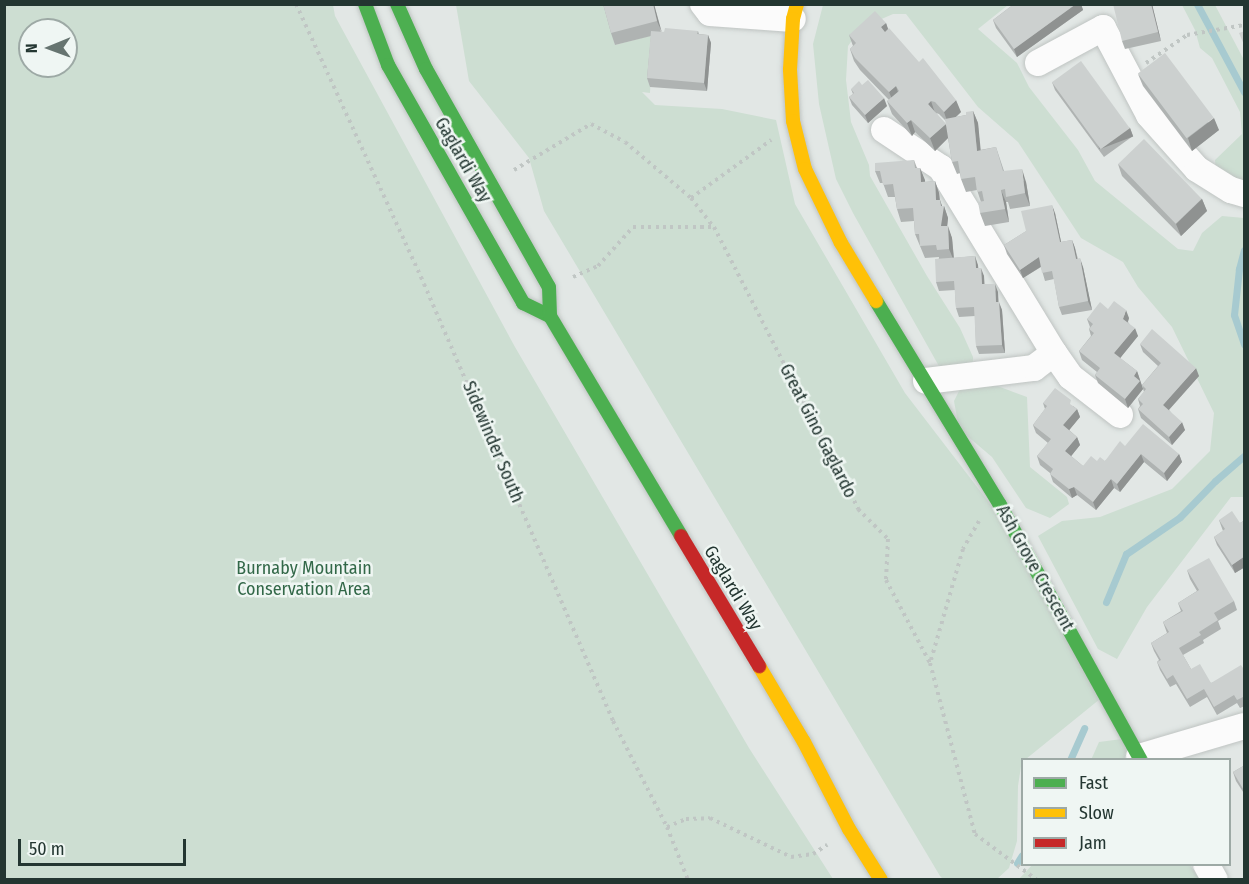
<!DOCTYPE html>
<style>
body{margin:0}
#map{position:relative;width:1249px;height:884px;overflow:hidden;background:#e2e7e5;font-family:"Fira Sans Condensed",sans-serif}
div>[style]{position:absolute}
.green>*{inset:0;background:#cdded2}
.stream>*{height:7px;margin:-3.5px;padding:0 3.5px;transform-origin:3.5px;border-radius:3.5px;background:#a7cad0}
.path>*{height:4px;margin-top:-2px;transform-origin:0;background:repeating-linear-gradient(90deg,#c0c6c4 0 3px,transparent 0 7.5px)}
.roads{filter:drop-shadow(0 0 2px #bfc4c2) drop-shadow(0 0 2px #bfc4c2)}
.street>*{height:26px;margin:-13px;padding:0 13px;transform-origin:13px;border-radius:13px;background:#fbfbfb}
.fast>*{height:14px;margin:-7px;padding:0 7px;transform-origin:7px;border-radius:7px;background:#4caf50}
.slow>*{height:14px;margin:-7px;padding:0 7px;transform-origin:7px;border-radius:7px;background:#ffc107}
.jam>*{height:14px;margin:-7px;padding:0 7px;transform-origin:7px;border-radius:7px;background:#c62828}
.wall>*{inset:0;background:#afb3b2}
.shaded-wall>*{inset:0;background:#8f9291;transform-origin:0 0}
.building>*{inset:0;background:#ccd0cf;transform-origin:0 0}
span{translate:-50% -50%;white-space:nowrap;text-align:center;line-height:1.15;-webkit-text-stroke:5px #eff6f3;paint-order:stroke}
.street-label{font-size:18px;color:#233631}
.park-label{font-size:18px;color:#326848}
.frame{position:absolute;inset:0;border:6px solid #233631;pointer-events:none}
.legend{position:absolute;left:1021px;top:758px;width:210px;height:108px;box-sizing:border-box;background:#eff6f3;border:2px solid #9da9a5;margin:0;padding:8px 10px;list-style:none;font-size:18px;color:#233631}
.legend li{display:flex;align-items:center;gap:12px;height:30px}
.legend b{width:30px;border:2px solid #9da9a5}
.north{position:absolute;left:18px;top:18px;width:60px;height:60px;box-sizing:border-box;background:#eff6f3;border:2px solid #9da9a5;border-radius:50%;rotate:269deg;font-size:16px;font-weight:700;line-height:24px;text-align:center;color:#233631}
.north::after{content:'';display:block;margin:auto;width:21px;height:27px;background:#667470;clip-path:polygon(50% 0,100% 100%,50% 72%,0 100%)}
.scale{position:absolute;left:18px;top:839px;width:168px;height:27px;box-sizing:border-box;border:3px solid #233631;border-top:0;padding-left:8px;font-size:18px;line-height:21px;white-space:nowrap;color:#233631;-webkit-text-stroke:4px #eff6f3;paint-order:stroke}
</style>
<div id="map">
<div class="green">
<i style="clip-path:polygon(evenodd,5px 4px,333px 5px,335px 16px,515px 347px,749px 748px,833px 879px,5px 879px,5px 4px,30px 30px,66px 30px,66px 66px,30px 66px,30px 30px)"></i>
<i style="clip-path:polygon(456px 5px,604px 5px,615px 45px,653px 35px,650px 93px,642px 92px,655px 105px,722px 109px,776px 120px,795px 204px,905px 393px,1017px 539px,1100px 699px,1026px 759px,1022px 760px,1018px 786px,1017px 841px,1009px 868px,997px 879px,943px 879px,940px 876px,544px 211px,529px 158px,469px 81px)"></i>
<i style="clip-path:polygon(823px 5px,1008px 5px,978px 29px,1017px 63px,1029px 87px,1078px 150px,1095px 181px,1178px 249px,1193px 251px,1202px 233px,1222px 216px,1244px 218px,1244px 497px,1231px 497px,1147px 607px,1117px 659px,1098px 649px,1038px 536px,1062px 521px,1100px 517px,1172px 489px,1210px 451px,1214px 413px,1172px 327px,1138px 287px,1123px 262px,1081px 238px,1018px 142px,978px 107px,906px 14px,893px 14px,861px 28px,848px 46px,846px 80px,851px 122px,869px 165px,870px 176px,927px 276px,960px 328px,973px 357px,973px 364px,940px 368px,853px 213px,836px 179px,819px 104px,813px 44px)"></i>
<i style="clip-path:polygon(1182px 5px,1215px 5px,1244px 60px,1244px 190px,1218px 190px,1215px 160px,1242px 134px,1240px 112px,1212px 58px,1200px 48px,1195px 30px)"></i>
<i style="clip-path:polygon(995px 385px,1027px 397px,1030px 467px,1067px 497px,1069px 504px,1050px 518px,1026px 508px,992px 457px,959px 429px,954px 401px,960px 389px)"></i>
<i style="clip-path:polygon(1122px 739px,1130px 760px,1091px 760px,1099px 742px)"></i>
<i style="clip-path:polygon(1033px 864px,1190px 865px,1199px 879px,1019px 879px)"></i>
</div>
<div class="stream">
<i style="left:1197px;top:4px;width:100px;rotate:61.9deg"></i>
<i style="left:1244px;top:250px;width:20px;rotate:105deg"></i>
<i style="left:1239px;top:269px;width:46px;rotate:96.2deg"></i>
<i style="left:1234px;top:315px;width:31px;rotate:71deg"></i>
<i style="left:1106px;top:602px;width:52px;rotate:-67.4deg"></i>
<i style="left:1126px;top:554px;width:65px;rotate:-34.4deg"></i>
<i style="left:1180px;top:517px;width:50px;rotate:-45.8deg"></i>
<i style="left:1215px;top:481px;width:38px;rotate:-41deg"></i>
<i style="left:1070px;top:760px;width:35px;rotate:-66deg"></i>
<i style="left:1017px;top:863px;width:9px;rotate:-58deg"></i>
</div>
<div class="path">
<i style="left:296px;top:4px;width:308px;rotate:65.4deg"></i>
<i style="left:424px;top:284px;width:476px;rotate:66.6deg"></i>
<i style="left:613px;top:721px;width:119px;rotate:63deg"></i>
<i style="left:667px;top:827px;width:57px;rotate:68.4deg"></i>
<i style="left:1146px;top:63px;width:50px;rotate:-34.3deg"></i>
<i style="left:1187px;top:35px;width:58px;rotate:-10deg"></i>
<i style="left:514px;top:170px;width:90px;rotate:-30.9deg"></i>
<i style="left:591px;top:124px;width:38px;rotate:28deg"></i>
<i style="left:625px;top:142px;width:87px;rotate:40.3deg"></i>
<i style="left:691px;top:198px;width:37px;rotate:52deg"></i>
<i style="left:714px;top:227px;width:317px;rotate:62.9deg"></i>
<i style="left:858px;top:509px;width:42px;rotate:45deg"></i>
<i style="left:888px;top:539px;width:41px;rotate:92.8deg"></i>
<i style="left:886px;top:580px;width:94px;rotate:62.1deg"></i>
<i style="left:691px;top:198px;width:99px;rotate:-35.9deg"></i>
<i style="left:573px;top:277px;width:27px;rotate:-24deg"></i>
<i style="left:598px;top:266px;width:52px;rotate:-48.1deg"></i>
<i style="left:633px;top:227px;width:81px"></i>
<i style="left:979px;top:521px;width:32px;rotate:120deg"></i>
<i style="left:963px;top:549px;width:119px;rotate:106.1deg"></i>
<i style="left:930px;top:663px;width:177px;rotate:75.3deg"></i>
<i style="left:975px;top:834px;width:77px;rotate:36.6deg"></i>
<i style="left:667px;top:827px;width:21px;rotate:-23deg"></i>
<i style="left:686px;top:819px;width:24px;rotate:-2deg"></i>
<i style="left:710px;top:818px;width:90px;rotate:25.7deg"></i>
<i style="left:791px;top:857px;width:22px;rotate:-8deg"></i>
<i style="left:813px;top:854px;width:17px;rotate:-33deg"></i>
</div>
<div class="roads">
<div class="street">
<i style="left:703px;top:4px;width:11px;rotate:52deg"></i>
<i style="left:710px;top:13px;width:83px;rotate:4.1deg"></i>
<i style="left:1038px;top:63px;width:74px;rotate:-28.3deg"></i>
<i style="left:1103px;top:28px;width:98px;rotate:62.1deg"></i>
<i style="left:1149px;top:115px;width:72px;rotate:48.4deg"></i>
<i style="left:1197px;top:169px;width:40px;rotate:32deg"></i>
<i style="left:1231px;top:190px;width:14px;rotate:17deg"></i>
<i style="left:884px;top:130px;width:69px;rotate:33.7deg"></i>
<i style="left:941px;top:168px;width:217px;rotate:58.6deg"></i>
<i style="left:1054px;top:353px;width:29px;rotate:55deg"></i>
<i style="left:1071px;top:377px;width:62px;rotate:37.8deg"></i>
<i style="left:926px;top:381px;width:109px;rotate:-6.9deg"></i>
<i style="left:1034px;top:368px;width:25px;rotate:-37deg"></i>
<i style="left:1139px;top:757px;width:109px;rotate:-16.4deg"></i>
<i style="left:1206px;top:864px;width:18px;rotate:61deg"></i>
</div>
<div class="fast">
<i style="left:365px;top:4px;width:65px;rotate:69.3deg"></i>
<i style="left:388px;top:65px;width:274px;rotate:60.4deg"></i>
<i style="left:523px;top:303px;width:30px;rotate:26deg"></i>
<i style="left:397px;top:4px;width:71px;rotate:66deg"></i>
<i style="left:426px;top:69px;width:250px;rotate:60.6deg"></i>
<i style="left:549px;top:287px;width:29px;rotate:88deg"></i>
<i style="left:550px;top:316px;width:256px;rotate:59.2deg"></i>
<i style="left:876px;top:301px;width:239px;rotate:58.7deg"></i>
<i style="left:1000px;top:505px;width:291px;rotate:61.1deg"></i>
</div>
<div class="slow">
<i style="left:797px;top:4px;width:16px;rotate:105deg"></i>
<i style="left:793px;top:19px;width:51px;rotate:93.4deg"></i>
<i style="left:790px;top:70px;width:51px;rotate:86.6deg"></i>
<i style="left:793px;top:121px;width:49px;rotate:76deg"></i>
<i style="left:805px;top:169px;width:82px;rotate:64.1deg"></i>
<i style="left:841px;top:243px;width:68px;rotate:58.9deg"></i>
<i style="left:759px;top:666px;width:88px;rotate:59.4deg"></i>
<i style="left:804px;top:742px;width:98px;rotate:62.7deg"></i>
<i style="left:849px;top:829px;width:60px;rotate:57.9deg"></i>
</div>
<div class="jam">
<i style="left:681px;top:536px;width:152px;rotate:59deg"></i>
</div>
</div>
<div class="wall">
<i style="clip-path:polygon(603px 4px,654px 4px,661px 32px,698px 31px,699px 34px,708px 35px,711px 43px,707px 91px,650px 87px,647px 78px,651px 36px,615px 45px,611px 33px)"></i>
<i style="clip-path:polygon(1014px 4px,1081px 4px,1083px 10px,1017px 57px,996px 28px,993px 20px)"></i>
<i style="clip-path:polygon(1152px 4px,1161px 41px,1125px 49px,1122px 41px)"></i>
<i style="clip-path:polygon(evenodd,886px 23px,888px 29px,961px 112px,956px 117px,966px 115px,973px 111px,978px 123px,980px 150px,996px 147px,1004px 171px,1026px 182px,1030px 206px,1010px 209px,1008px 202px,1006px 202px,1009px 222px,985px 226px,980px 213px,981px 202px,977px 190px,966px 192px,961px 179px,960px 173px,957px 174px,952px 162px,948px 138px,935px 151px,915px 132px,912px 136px,892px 114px,887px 101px,889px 100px,860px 70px,854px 61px,850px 49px,853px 46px,849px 35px,886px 23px,936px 113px,939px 114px,946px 121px,946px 125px,936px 113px)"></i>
<i style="clip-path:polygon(1138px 74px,1219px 130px,1192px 151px,1143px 86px)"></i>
<i style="clip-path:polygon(1052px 82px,1130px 128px,1133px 136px,1104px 157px,1055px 90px)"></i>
<i style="clip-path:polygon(851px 89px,887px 106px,868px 123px,852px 105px,849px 97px,853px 94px)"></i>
<i style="clip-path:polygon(914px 160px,917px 168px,920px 168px,925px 182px,935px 181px,939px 193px,940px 200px,942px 206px,944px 206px,948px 218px,947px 226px,952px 238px,954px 258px,975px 256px,978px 268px,984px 276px,984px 284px,998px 292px,998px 302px,1002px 310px,1005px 353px,979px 354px,976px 346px,975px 316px,959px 317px,956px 308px,955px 290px,939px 291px,936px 282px,939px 257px,925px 258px,915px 234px,914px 221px,901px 222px,897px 209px,895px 197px,888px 197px,883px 183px,880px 183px,875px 171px)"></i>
<i style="clip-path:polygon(1118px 164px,1202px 199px,1207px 211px,1181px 236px,1122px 176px)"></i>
<i style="clip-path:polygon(1055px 213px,1061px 242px,1072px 240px,1075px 248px,1078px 259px,1083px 267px,1092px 310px,1062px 315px,1059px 307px,1054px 279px,1045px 281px,1041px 267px,1023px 278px,1007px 254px,1004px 245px)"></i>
<i style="clip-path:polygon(1108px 309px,1129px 318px,1128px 322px,1138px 336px,1120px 358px,1137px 371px,1143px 389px,1128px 408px,1098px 383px,1095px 375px,1097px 372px,1082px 360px,1079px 351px,1091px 336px,1089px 329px,1090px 327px,1087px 319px)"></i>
<i style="clip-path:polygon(1140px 344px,1199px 376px,1169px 410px,1185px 430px,1172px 445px,1141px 418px,1138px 409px,1140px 406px,1138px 399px,1144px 392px,1142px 385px,1158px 366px,1143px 352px)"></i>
<i style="clip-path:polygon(1043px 403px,1073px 406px,1077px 409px,1080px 417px,1069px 430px,1077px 437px,1080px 445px,1071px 456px,1083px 466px,1097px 461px,1105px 461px,1125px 446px,1179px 454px,1182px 462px,1167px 481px,1144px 462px,1120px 492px,1114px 488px,1096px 510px,1077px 495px,1072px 498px,1053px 482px,1050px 473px,1040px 465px,1037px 456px,1048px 443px,1036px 433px,1033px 425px,1045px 409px)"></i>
<i style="clip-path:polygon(1219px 520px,1240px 523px,1245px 520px,1245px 567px,1235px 573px,1217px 545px,1214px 537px,1223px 531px)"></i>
<i style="clip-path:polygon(1187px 570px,1234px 601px,1237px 610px,1218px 621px,1221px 629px,1203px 640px,1204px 643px,1183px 655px,1191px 669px,1211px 683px,1245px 671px,1245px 706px,1240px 708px,1237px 703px,1217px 715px,1207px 697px,1190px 707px,1176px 684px,1170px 687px,1160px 670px,1157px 662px,1159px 660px,1154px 651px,1151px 643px,1167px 633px,1163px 622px,1181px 611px,1178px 603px,1197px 591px,1190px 579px)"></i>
<i style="clip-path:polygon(1245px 765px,1245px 795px,1236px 781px,1233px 772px)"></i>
</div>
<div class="shaded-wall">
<i style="clip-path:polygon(653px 4px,654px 4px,662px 33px,657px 21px)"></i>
<i style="clip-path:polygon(1076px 4px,1081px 4px,1083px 10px,1017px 57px,1014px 49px)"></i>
<i style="clip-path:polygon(1151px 4px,1152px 4px,1161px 41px,1158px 32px)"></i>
<i style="clip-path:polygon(886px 23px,890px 35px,886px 39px,881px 27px)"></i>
<i style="clip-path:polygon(708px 35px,711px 43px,707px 91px,704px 83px)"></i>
<i style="clip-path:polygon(896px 86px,900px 99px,894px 104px,889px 92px)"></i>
<i style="clip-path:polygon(884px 98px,887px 106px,868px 123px,865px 115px)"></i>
<i style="clip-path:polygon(956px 100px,961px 112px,948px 124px,944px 112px)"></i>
<i style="clip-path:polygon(931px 101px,935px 113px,928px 104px)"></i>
<i style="clip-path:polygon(973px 111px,978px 123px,982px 163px,977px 151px)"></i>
<i style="clip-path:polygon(1214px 118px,1219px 130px,1192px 151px,1188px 138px)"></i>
<i style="clip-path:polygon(911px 120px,915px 132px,912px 136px,907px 123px)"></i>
<i style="clip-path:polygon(946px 124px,950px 136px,935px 151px,930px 138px)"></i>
<i style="left:1130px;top:128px;width:9px;height:36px;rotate:69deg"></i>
<i style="clip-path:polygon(920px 168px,925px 180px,926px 194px,921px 182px)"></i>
<i style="clip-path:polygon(1022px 169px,1026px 182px,1030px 206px,1025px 193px)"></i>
<i style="clip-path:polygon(935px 181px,939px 193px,941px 213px,936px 200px)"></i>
<i style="clip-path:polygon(1001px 190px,1006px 202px,1009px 222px,1005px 209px)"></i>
<i style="clip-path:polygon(1202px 199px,1207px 211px,1181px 236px,1176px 224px)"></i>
<i style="clip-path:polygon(940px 200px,943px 209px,944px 206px,948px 218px,946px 238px,941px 226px)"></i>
<i style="clip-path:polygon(1052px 205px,1055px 213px,1063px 251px,1060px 242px)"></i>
<i style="clip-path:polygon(948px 226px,952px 238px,954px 261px,949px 249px)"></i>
<i style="clip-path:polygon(1072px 240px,1075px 248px,1079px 268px,1076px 259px)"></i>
<i style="clip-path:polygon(975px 256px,978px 265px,979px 277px,976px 268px)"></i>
<i style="clip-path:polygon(1039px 257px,1042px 266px,1023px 278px,1020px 270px)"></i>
<i style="clip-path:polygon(1080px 258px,1083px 267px,1092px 310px,1088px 301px)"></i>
<i style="clip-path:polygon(981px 268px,984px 276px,985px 293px,982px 284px)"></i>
<i style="clip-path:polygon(995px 284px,998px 292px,999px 311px,996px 302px)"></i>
<i style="clip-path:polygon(999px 302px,1002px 310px,1005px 353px,1002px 345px)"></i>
<i style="clip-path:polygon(1126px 310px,1129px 318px,1126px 327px,1123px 319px)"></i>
<i style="clip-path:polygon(1135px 328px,1138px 336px,1117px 362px,1114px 353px)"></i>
<i style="clip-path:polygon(1196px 368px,1199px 376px,1166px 413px,1163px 405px)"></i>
<i style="clip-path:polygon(1137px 371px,1143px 389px,1128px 408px,1125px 399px,1134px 376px)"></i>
<i style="clip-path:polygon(1077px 409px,1080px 417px,1066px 434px,1063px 425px)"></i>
<i style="clip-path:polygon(1182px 422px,1185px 430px,1172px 445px,1169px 437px)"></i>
<i style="clip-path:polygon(1077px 437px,1080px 445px,1068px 460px,1065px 451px)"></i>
<i style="clip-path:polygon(1141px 454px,1144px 462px,1120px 492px,1117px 484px)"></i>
<i style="clip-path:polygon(1179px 454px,1182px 462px,1167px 481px,1164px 473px)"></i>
<i style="clip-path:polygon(1111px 479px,1114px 488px,1096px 510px,1093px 502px)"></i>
<i style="clip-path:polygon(1074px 487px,1077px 495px,1072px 498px,1069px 489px)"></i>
<i style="clip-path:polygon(1245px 556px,1245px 567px,1235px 573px,1232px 565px)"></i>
</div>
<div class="building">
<i style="clip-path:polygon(603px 4px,653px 4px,657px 21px,611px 33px)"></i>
<i style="clip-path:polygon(1014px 4px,1076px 4px,1014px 49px,993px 20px)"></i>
<i style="clip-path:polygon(1113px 4px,1151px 4px,1158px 32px,1122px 41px)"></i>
<i style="clip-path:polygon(875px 11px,886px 23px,881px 27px,885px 32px,889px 28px,919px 62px,923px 58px,956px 100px,944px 112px,935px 102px,931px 101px,928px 104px,946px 124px,930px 138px,911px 120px,907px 123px,887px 101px,899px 91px,896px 86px,889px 92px,855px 58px,850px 49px,856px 43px,849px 35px)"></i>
<i style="clip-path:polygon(665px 28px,698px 31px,697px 34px,708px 35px,704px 83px,647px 78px,651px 31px,664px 32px)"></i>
<i style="clip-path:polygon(1245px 31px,1245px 47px,1239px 33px)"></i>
<i style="left:1165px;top:53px;width:81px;height:34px;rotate:53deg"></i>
<i style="left:1081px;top:61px;width:83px;height:36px;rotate:54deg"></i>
<i style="clip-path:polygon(868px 80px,884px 98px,865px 115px,849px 97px,854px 93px,851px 89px,859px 81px,862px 85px)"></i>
<i style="clip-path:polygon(973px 111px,977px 151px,996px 147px,1003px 171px,1022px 169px,1025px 193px,1006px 197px,1005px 189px,1001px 190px,1005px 209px,980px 213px,978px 202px,984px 201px,982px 191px,977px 192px,975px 177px,961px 179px,958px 161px,952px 162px,945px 119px,966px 115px,966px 112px)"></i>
<i style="left:1144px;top:139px;width:83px;height:36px;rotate:46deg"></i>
<i style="clip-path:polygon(914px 160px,915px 168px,920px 168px,921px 182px,935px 181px,936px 200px,940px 200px,941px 206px,944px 206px,941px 226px,948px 226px,949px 249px,937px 250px,936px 245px,920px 246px,919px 234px,915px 234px,913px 208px,897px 209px,893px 184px,883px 185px,880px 171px,875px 171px,875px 163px)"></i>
<i style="clip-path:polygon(1052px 205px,1060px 242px,1072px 240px,1076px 259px,1080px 258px,1088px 301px,1059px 307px,1052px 271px,1042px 273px,1039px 257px,1020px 270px,1004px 245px,1026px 231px,1021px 211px)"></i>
<i style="clip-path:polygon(975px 256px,976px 268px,981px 268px,982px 284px,995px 284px,996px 302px,999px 302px,1002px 345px,976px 346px,974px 307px,956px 308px,954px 281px,936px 282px,935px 259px)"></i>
<i style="clip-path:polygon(1114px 301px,1126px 310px,1123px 319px,1135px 328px,1114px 353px,1137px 371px,1134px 376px,1140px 381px,1125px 399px,1095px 375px,1100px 368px,1079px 351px,1094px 333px,1089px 329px,1093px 324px,1087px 319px,1100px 302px,1108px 309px)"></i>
<i style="clip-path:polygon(1152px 329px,1196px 368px,1163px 405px,1182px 422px,1169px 437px,1138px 409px,1143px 404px,1138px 399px,1146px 389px,1142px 385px,1161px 363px,1140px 344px)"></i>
<i style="clip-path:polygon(1055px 388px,1071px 400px,1070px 404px,1077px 409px,1063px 425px,1077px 437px,1065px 451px,1083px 466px,1091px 456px,1097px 461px,1100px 457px,1105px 461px,1120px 441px,1125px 446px,1143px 424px,1179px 454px,1164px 473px,1141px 454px,1117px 484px,1111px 479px,1093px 502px,1074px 487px,1069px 489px,1050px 474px,1053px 469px,1037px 456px,1051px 439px,1033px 425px,1047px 406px,1043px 403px)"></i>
<i style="clip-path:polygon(1232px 511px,1240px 523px,1245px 520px,1245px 556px,1232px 565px,1214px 537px,1225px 529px,1219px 520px)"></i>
<i style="clip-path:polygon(1209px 558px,1234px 601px,1214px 613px,1218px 620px,1199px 632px,1201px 635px,1179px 648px,1191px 669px,1200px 664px,1211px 683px,1241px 665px,1245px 671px,1245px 696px,1237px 700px,1234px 695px,1214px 707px,1204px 689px,1187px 699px,1173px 675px,1167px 679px,1157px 662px,1161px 660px,1151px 643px,1169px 632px,1163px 622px,1183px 611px,1178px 603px,1199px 590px,1187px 570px)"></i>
<i style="clip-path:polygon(1245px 765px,1245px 792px,1233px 772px)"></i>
</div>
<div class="street-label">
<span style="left:463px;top:160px;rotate:60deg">Gaglardi Way</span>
<span style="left:818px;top:431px;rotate:63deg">Great Gino Gaglardo</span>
<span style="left:493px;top:442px;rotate:67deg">Sidewinder South</span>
<span style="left:1035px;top:568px;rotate:61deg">Ash Grove Crescent</span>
<span style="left:733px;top:588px;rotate:59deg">Gaglardi Way</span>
</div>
<div class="park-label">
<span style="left:304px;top:579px">Burnaby Mountain<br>Conservation Area</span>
</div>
<div class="frame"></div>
<ul class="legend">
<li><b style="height:8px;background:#4caf50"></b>Fast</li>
<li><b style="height:8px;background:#ffc107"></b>Slow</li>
<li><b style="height:8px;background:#c62828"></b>Jam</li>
</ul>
<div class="north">N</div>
<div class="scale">50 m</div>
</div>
